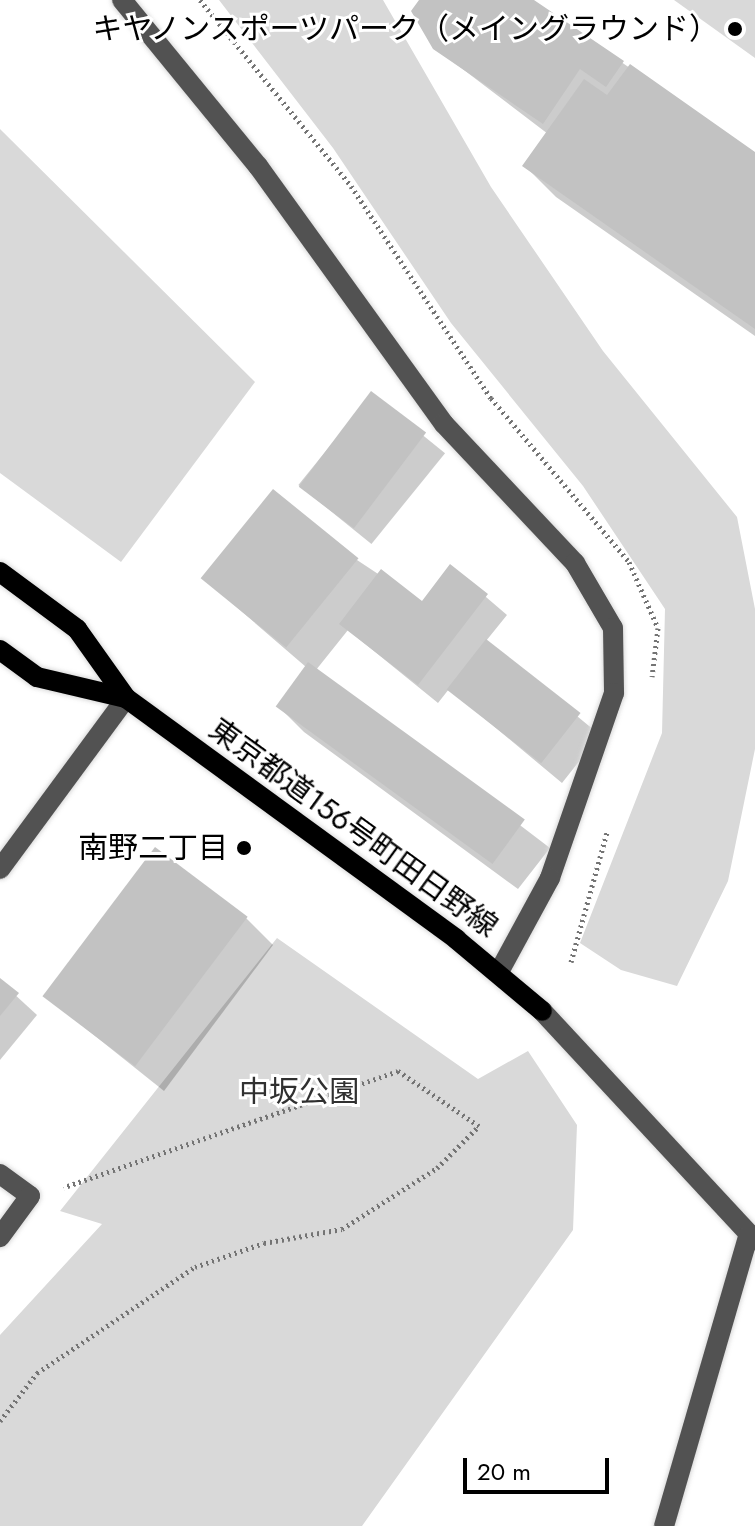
<!DOCTYPE html>
<meta charset="utf-8">
<style>
body{margin:0}
#map{position:relative;width:755px;height:1526px;overflow:hidden;background:#fff;font-family:Jost,"Noto Sans JP",sans-serif}
div>[style]{position:absolute}
.green>*{inset:0;background:#d9d9d9}
.shadow>*{inset:0;background:#0003;transform-origin:0 0}
.building>*{inset:0;background:#c2c2c2;transform-origin:0 0}
.path>*{height:5px;margin-top:-2.5px;transform-origin:0;background:repeating-linear-gradient(90deg,#747474 0 2px,transparent 0 6px)}
.roads{filter:drop-shadow(0 0 2px #dbdbdb) drop-shadow(0 0 2px #dbdbdb)}
.minor>*{height:20px;margin:-10px;padding:0 10px;transform-origin:10px;border-radius:10px;background:#525252}
.major>*{height:20px;margin:-10px;padding:0 10px;transform-origin:10px;border-radius:10px;background:#000}
.dots>*{width:22px;height:22px;translate:-50% -50%;box-sizing:border-box;border:4px solid #fff;border-radius:50%}
span{translate:-50% -50%;white-space:nowrap;text-align:center;line-height:1.15;-webkit-text-stroke:6px #fff;paint-order:stroke}
.poi-label{font-size:30px;color:#000}
.right{translate:-100% -50%;text-align:right}
.street-label{font-size:30px;color:#000}
.park-label{font-size:30px;color:#303030}
.scale{position:absolute;left:463px;top:1458px;width:146px;height:36px;box-sizing:border-box;border:4px solid #000;border-top:0;padding-left:10px;font-size:24px;line-height:28px;white-space:nowrap;color:#000;-webkit-text-stroke:6px #fff;paint-order:stroke}
</style>
<div id="map">
<div class="green">
<i style="clip-path:polygon(219px 0,383px 0,491px 187px,603px 351px,737px 517px,755px 609px,755px 749px,728px 881px,677px 986px,621px 970px,580px 943px,662px 733px,665px 609px,583px 486px,451px 323px,333px 148px)"></i>
<i style="clip-path:polygon(674px 0,755px 0,755px 58px)"></i>
<i style="clip-path:polygon(0 129px,255px 382px,121px 562px,0 473px)"></i>
<i style="clip-path:polygon(277px 938px,478px 1079px,528px 1051px,577px 1125px,573px 1230px,362px 1526px,0 1526px,0 1335px,102px 1224px,60px 1211px)"></i>
</div>
<div class="shadow">
<i style="clip-path:polygon(421px 0,531px 0,755px 154px,755px 336px,556px 197px,525px 166px,548px 134px,435px 48px)"></i>
<i style="left:372px;top:394px;width:94px;height:117px;rotate:39deg"></i>
<i style="clip-path:polygon(357px 560px,422px 603px,451px 567px,507px 615px,486px 641px,600px 735px,562px 783px,449px 689px,438px 703px,348px 630px,316px 670px,550px 848px,518px 889px,304px 732px,278px 706px,306px 667px,204px 579px)"></i>
<i style="clip-path:polygon(246px 918px,273px 945px,164px 1091px,45px 996px)"></i>
<i style="clip-path:polygon(0 981px,37px 1015px,0 1060px)"></i>
</div>
<div class="building">
<i style="clip-path:polygon(419px 0,534px 0,624px 61px,606px 87px,580px 69px,543px 124px,433px 49px,411px 11px)"></i>
<i style="clip-path:polygon(630px 64px,755px 152px,755px 329px,522px 166px,584px 79px,607px 95px)"></i>
<i style="left:371px;top:391px;width:69px;height:120px;rotate:37deg"></i>
<i style="left:273px;top:489px;width:110px;height:115px;rotate:39deg"></i>
<i style="clip-path:polygon(450px 564px,488px 594px,418px 685px,339px 624px,381px 569px,422px 601px)"></i>
<i style="left:486px;top:639px;width:120px;height:64px;rotate:38deg"></i>
<i style="left:308px;top:662px;width:268px;height:55px;rotate:36deg"></i>
<i style="left:155px;top:847px;width:116px;height:187px;rotate:37deg"></i>
<i style="clip-path:polygon(0 978px,19px 993px,0 1016px)"></i>
</div>
<div class="path">
<i style="left:200px;top:0;width:240px;rotate:50.9deg"></i>
<i style="left:351px;top:186px;width:254px;rotate:56.6deg"></i>
<i style="left:491px;top:398px;width:214px;rotate:49.9deg"></i>
<i style="left:629px;top:562px;width:72px;rotate:66.3deg"></i>
<i style="left:658px;top:628px;width:49px;rotate:97deg"></i>
<i style="left:571px;top:962px;width:135px;rotate:-74.5deg"></i>
<i style="left:0;top:1421px;width:61px;rotate:-52.4deg"></i>
<i style="left:37px;top:1373px;width:190px;rotate:-33.9deg"></i>
<i style="left:195px;top:1267px;width:73px;rotate:-19.2deg"></i>
<i style="left:264px;top:1243px;width:79px;rotate:-10.2deg"></i>
<i style="left:342px;top:1229px;width:113px;rotate:-32.7deg"></i>
<i style="left:437px;top:1168px;width:59px;rotate:-45deg"></i>
<i style="left:479px;top:1126px;width:98px;rotate:-145.8deg"></i>
<i style="left:398px;top:1071px;width:354px;rotate:160.8deg"></i>
</div>
<div class="roads">
<div class="minor">
<i style="left:122px;top:0;width:215px;rotate:50.7deg"></i>
<i style="left:258px;top:166px;width:318px;rotate:54.2deg"></i>
<i style="left:444px;top:424px;width:191px;rotate:46.7deg"></i>
<i style="left:575px;top:563px;width:75px;rotate:59.7deg"></i>
<i style="left:613px;top:628px;width:65px;rotate:89.1deg"></i>
<i style="left:614px;top:693px;width:196px;rotate:109.1deg"></i>
<i style="left:550px;top:878px;width:107px;rotate:118.5deg"></i>
<i style="left:0;top:869px;width:212px;rotate:-53.6deg"></i>
<i style="left:542px;top:1011px;width:313px;rotate:47.1deg"></i>
<i style="left:0;top:1174px;width:37px;rotate:36deg"></i>
<i style="left:30px;top:1196px;width:51px;rotate:126.2deg"></i>
<i style="left:664px;top:1526px;width:304px;rotate:-73.8deg"></i>
</div>
<div class="major">
<i style="left:0;top:572px;width:96px;rotate:36.5deg"></i>
<i style="left:77px;top:629px;width:85px;rotate:54.6deg"></i>
<i style="left:126px;top:698px;width:409px;rotate:36.1deg"></i>
<i style="left:456px;top:939px;width:112px;rotate:39.9deg"></i>
<i style="left:0;top:650px;width:46px;rotate:36.1deg"></i>
<i style="left:37px;top:677px;width:91px;rotate:13.3deg"></i>
</div>
</div>
<div class="dots">
<i style="left:735px;top:29px;background:#000"></i>
<i style="left:244px;top:848px;background:#000"></i>
</div>
<div class="poi-label">
<span class="right" style="left:719px;top:29px">キヤノンスポーツパーク（メイングラウンド）</span>
<span class="right" style="left:228px;top:848px">南野二丁目</span>
</div>
<div class="street-label">
<span style="left:353px;top:828px;rotate:36deg">東京都道156号町田日野線</span>
</div>
<div class="park-label">
<span style="left:299px;top:1092px">中坂公園</span>
</div>
<div class="scale">20 m</div>
</div>
